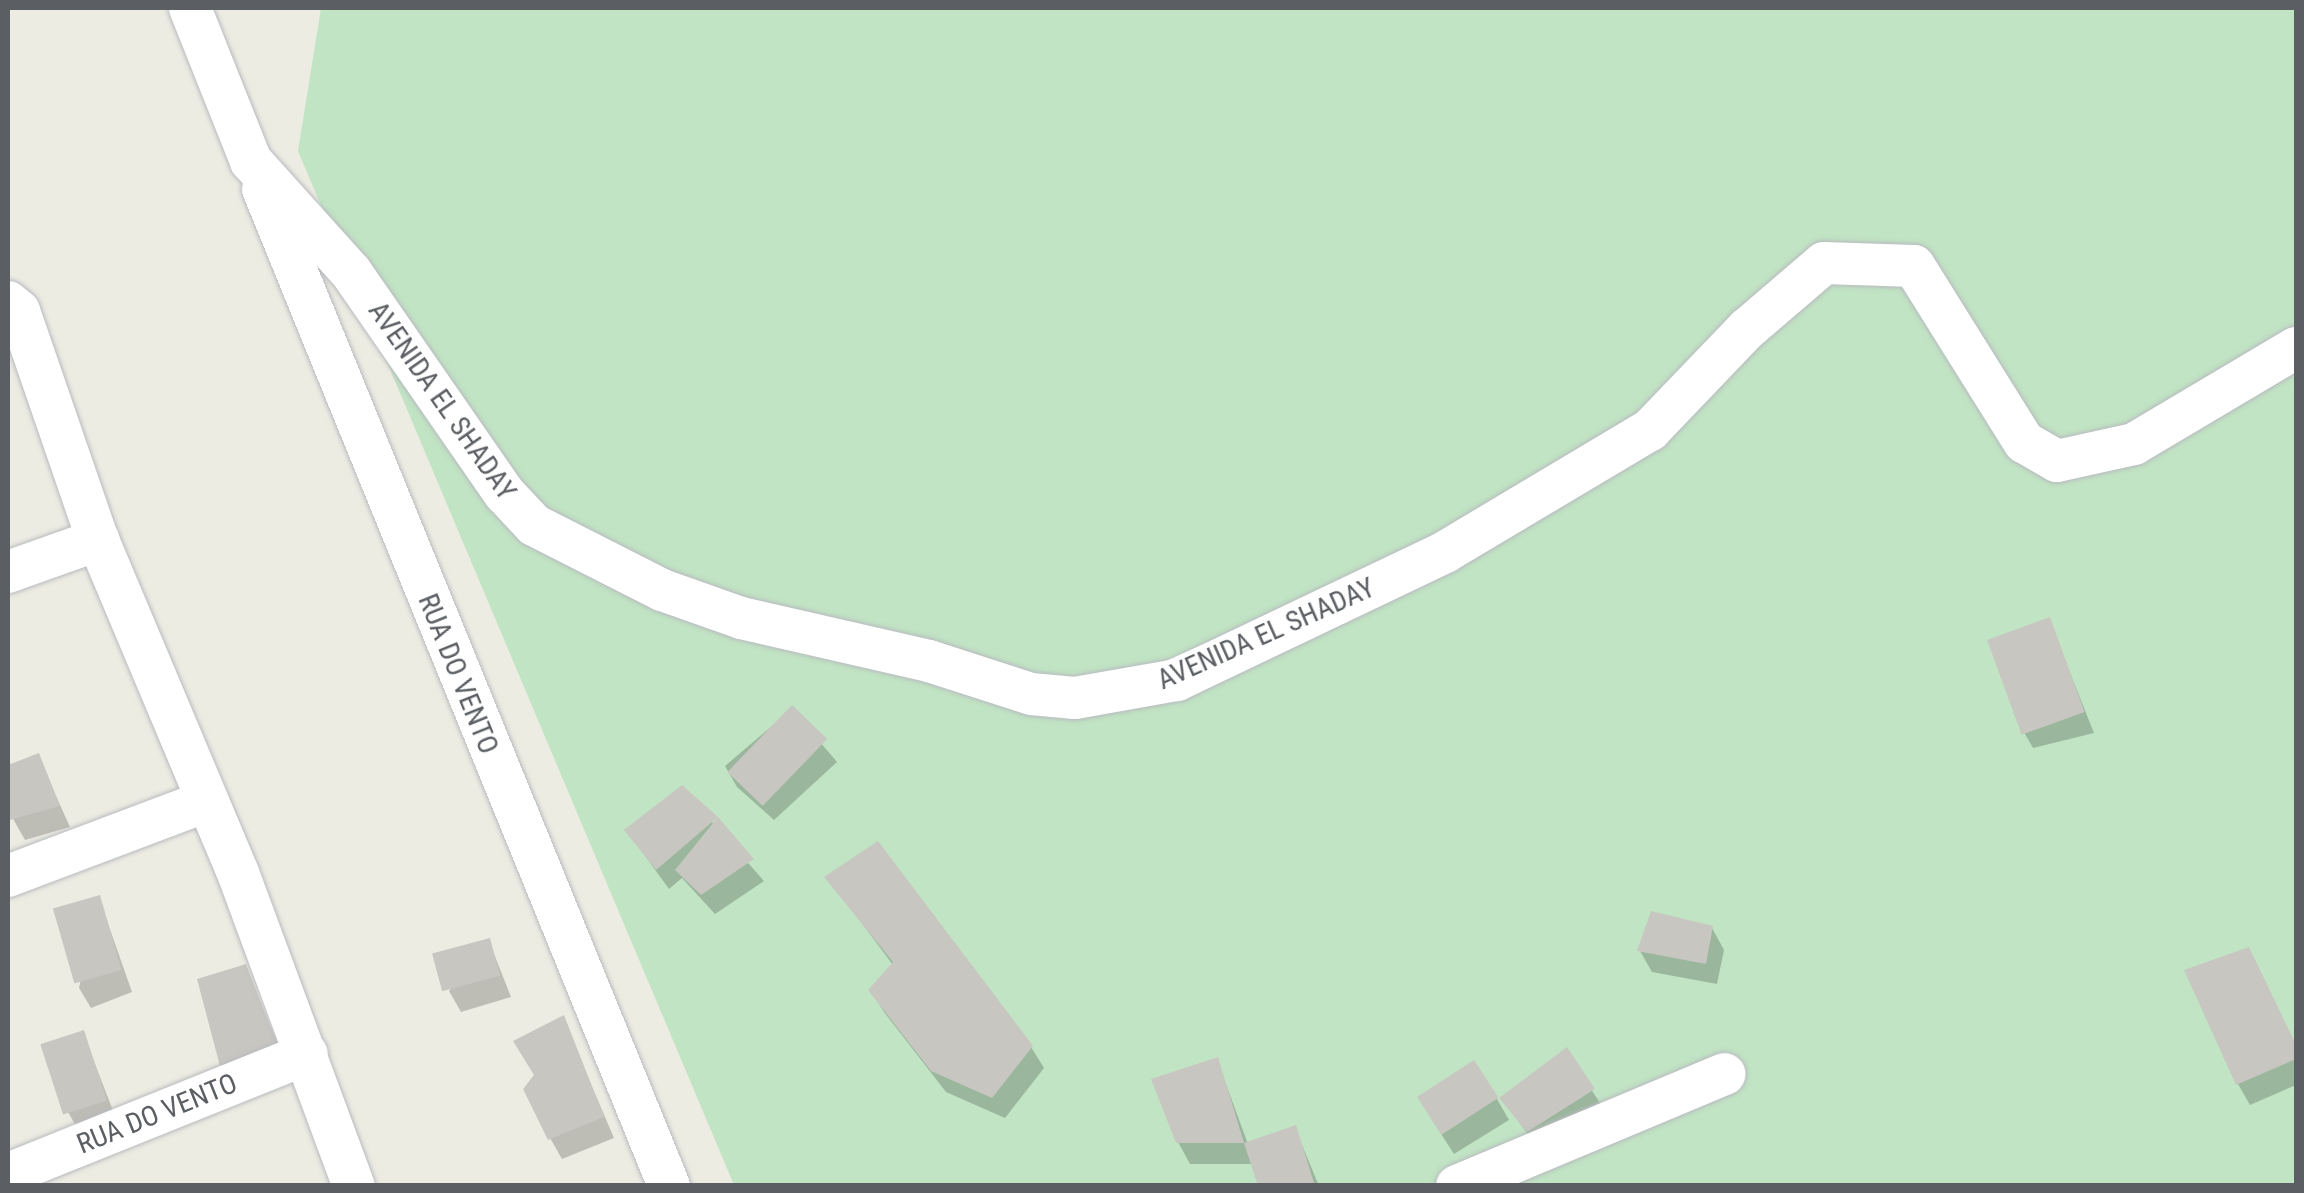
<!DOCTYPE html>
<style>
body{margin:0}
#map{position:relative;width:2304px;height:1193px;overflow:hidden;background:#edece3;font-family:"Roboto Condensed",sans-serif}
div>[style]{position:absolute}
.green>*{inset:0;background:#c1e4c4}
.shadow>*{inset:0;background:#0003}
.building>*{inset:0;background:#c8c6c0;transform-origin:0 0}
.roads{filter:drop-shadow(0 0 2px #b8babf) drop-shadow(0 0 2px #b8babf)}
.street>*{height:42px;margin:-21px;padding:0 21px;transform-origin:21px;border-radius:21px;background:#fff}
span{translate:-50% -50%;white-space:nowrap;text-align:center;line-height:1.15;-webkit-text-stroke:10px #fff;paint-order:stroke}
.street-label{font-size:28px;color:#5b5e63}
.frame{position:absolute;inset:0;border:10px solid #5b5e63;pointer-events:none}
</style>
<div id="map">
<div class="green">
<i style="clip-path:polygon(321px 8px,2296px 8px,2296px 1185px,734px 1185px,298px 151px)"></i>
</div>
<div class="shadow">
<i style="clip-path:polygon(2049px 620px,2094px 733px,2033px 748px,2021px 727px)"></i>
<i style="clip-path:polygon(792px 709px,837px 762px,774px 820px,737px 787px,725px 766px)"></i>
<i style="clip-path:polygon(38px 756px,70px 827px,25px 840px,8px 810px,8px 768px)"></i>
<i style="clip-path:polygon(682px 788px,764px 881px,715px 914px,682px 878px,669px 889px,627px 831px)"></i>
<i style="clip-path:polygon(828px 878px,1031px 1047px,1044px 1068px,1005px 1118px,946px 1092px,884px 1012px,871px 991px,893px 965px)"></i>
<i style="clip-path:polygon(99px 898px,132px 992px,91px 1008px,79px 988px)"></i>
<i style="clip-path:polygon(1712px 928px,1724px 950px,1717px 984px,1652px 972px,1640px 951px)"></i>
<i style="clip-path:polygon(489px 941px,511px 997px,461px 1012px,449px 991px)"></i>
<i style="clip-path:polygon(245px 967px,288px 1068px,235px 1089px)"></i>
<i style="clip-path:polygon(2260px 971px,2296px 1046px,2296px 1085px,2250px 1105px,2238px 1084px)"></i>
<i style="clip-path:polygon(563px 1019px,614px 1138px,562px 1159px,550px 1138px,537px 1076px)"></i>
<i style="clip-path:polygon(83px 1033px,117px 1121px,80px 1133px,68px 1112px)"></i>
<i style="clip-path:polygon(1566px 1050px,1605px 1111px,1541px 1152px,1502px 1099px)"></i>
<i style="clip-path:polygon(1217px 1060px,1248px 1144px,1295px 1128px,1319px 1186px,1261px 1186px,1253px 1164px,1190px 1164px,1178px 1142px)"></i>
<i style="clip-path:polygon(1497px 1099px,1509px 1120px,1454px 1154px,1431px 1118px)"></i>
</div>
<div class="building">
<i style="left:2050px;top:617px;width:101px;height:67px;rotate:70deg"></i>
<i style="left:792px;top:705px;width:49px;height:93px;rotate:44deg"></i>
<i style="clip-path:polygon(39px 753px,60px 806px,10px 820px,8px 765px)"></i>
<i style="clip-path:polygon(682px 785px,718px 817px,656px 870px,624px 830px)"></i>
<i style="clip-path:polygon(718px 817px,754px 859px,701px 895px,675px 870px)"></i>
<i style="clip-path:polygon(878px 841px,1033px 1046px,992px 1098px,931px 1071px,868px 990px,893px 962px,824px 877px)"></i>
<i style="left:100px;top:895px;width:78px;height:49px;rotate:74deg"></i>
<i style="clip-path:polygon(1651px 911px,1713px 926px,1706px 964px,1637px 951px)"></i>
<i style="left:490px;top:938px;width:39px;height:60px;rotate:75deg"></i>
<i style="clip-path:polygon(2249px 947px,2296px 1045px,2296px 1059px,2236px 1085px,2184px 970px)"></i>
<i style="clip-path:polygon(246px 964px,278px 1047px,221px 1070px,197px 979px)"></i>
<i style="clip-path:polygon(564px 1015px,604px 1117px,548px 1140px,523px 1089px,534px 1075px,513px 1041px)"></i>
<i style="left:84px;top:1030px;width:74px;height:46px;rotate:72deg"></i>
<i style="clip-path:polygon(1567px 1047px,1595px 1089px,1527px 1132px,1499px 1098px)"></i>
<i style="clip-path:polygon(1218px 1057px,1244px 1143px,1176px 1143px,1151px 1079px)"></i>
<i style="left:1474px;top:1060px;width:45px;height:68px;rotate:57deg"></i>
<i style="clip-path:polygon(1296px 1125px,1314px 1183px,1258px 1186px,1244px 1143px)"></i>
</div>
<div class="roads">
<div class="street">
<i style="left:190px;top:8px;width:165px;rotate:68.3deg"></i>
<i style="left:251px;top:161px;width:149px;rotate:48deg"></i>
<i style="left:351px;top:272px;width:270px;rotate:55.3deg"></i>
<i style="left:505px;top:494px;width:42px;rotate:46.9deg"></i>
<i style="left:534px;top:525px;width:144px;rotate:26.9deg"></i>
<i style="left:662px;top:590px;width:84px;rotate:19.5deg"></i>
<i style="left:741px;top:618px;width:193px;rotate:12.9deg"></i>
<i style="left:929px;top:661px;width:107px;rotate:17.9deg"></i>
<i style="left:1031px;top:694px;width:44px;rotate:5.2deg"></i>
<i style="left:1075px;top:698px;width:104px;rotate:-10deg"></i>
<i style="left:1177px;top:680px;width:297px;rotate:-25.5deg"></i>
<i style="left:1445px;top:552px;width:239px;rotate:-30.8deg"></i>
<i style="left:1650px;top:430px;width:140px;rotate:-46.2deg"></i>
<i style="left:1747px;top:329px;width:101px;rotate:-40.6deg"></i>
<i style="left:1824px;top:263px;width:90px;rotate:1.9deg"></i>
<i style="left:1914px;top:266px;width:208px;rotate:58deg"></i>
<i style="left:2024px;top:442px;width:38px;rotate:30deg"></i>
<i style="left:2057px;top:461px;width:79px;rotate:-12.4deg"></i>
<i style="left:2134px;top:444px;width:188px;rotate:-30.7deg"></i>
<i style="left:263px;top:189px;width:1076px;rotate:67.84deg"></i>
<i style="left:8px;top:302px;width:14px;rotate:39deg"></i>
<i style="left:19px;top:311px;width:242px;rotate:71deg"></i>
<i style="left:98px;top:540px;width:361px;rotate:67.2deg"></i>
<i style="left:238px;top:873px;width:334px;rotate:69.7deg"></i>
<i style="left:8px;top:572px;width:96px;rotate:-19.6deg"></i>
<i style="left:8px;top:876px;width:213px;rotate:-20.7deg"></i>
<i style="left:8px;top:1174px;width:322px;rotate:-21.9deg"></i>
<i style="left:1457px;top:1186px;width:290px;rotate:-22.7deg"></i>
</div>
</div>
<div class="street-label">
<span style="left:442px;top:401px;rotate:55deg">AVENIDA EL SHADAY</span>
<span style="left:1266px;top:634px;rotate:-24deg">AVENIDA EL SHADAY</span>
<span style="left:458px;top:674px;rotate:68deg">RUA DO VENTO</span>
<span style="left:157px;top:1114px;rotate:-22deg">RUA DO VENTO</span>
</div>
<div class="frame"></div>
</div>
